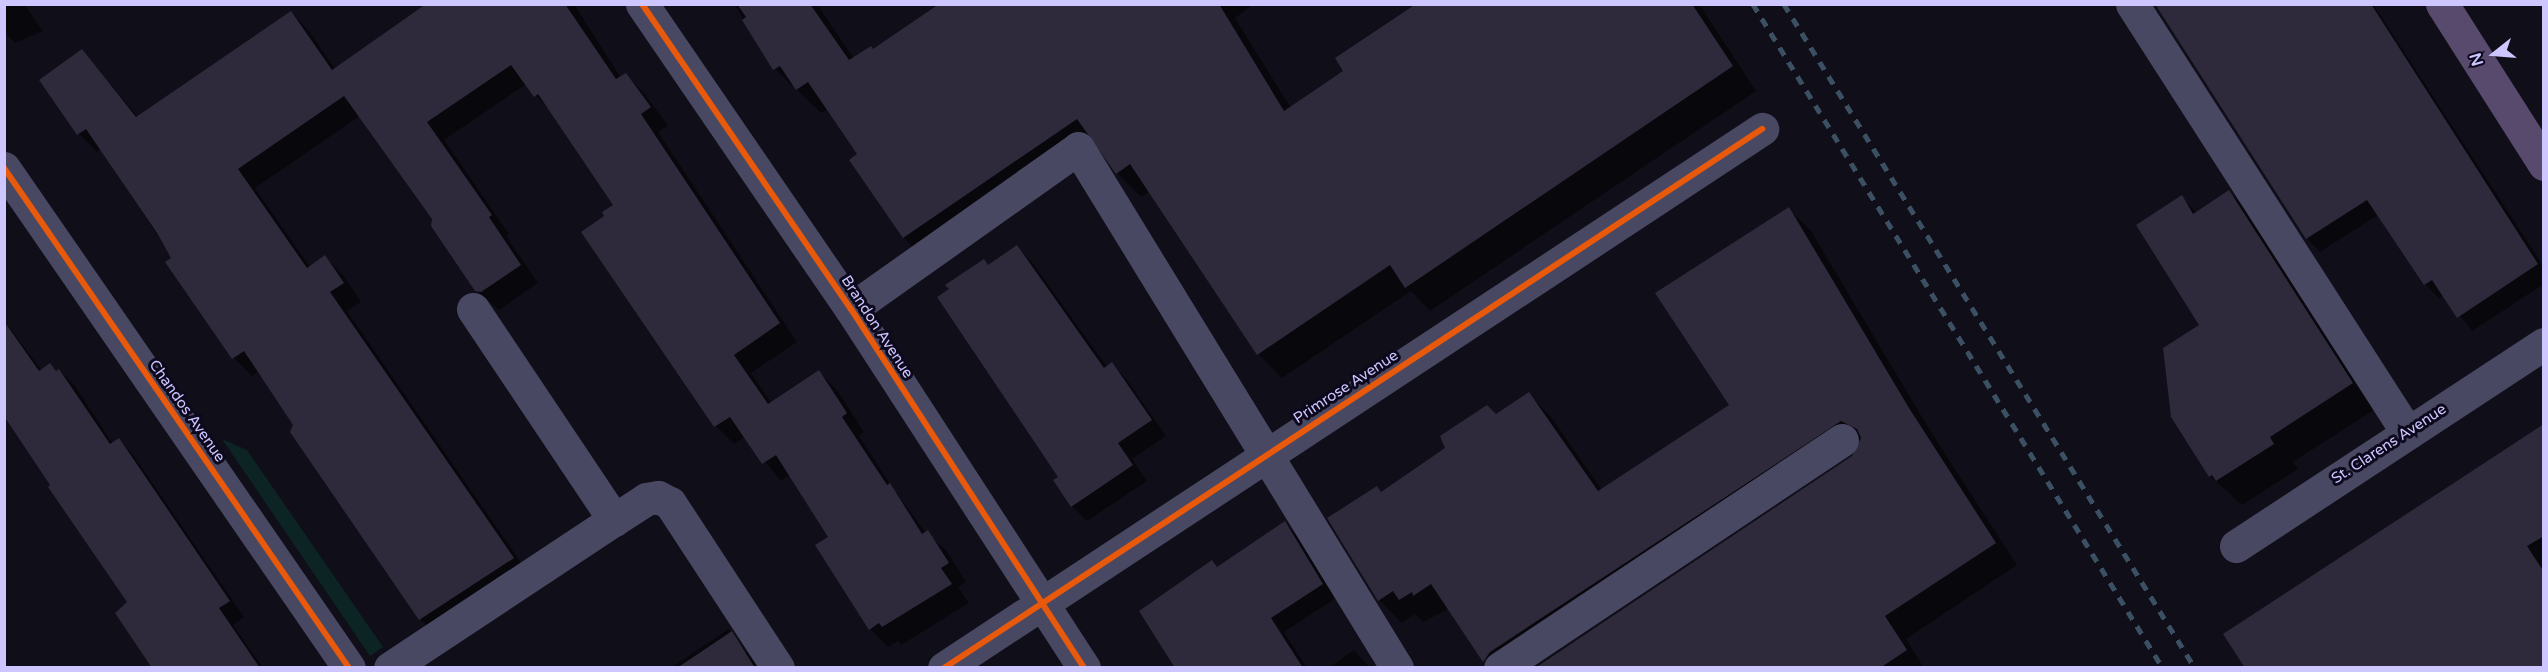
<!DOCTYPE html>
<style>
body{margin:0}
#map{position:relative;width:2548px;height:672px;overflow:hidden;background:#100e18;font-family:"Varela Round",sans-serif}
div>[style]{position:absolute}
.green>*{inset:0;background:#0d2425}
.shadow>*{inset:0;background:#0007}
.building>*{inset:0;background:#2e2a3c}
.minor>*{height:33px;margin:-16.5px;padding:0 16.5px;transform-origin:16.5px;border-radius:16.5px;background:#494862}
.major>*{height:33px;margin:-16.5px;padding:0 16.5px;transform-origin:16.5px;border-radius:16.5px;background:#574a6c}
.rail>*{height:4.5px;margin-top:-2.25px;transform-origin:0;background:repeating-linear-gradient(90deg,#3c5063 0 9px,transparent 0 17px)}
.cycleway>*{height:6px;margin:-3px;padding:0 3px;transform-origin:3px;border-radius:3px;background:#e8590c}
span{translate:-50% -50%;white-space:nowrap;text-align:center;line-height:1.15;-webkit-text-stroke:6px #0d091d;paint-order:stroke}
.street-label{font-size:15px;color:#cdc6ff}
.frame{position:absolute;inset:0;border:6px solid #cdc6ff;pointer-events:none}
.north{position:absolute;left:2464px;top:24px;width:60px;height:60px;-webkit-text-stroke:4px #0d091d;paint-order:stroke;rotate:253deg;font-size:16px;font-weight:700;line-height:24px;text-align:center;color:#cdc6ff}
.north::after{content:'';display:block;margin:auto;width:21px;height:27px;background:#cdc6ff;clip-path:polygon(50% 0,100% 100%,50% 72%,0 100%)}
</style>
<div id="map">
<div class="green">
<i style="clip-path:polygon(222px 439px,247px 450px,383px 647px,370px 656px)"></i>
</div>
<div class="shadow">
<i style="clip-path:polygon(4px 4px,24px 4px,43px 31px,15px 43px,4px 32px)"></i>
<i style="clip-path:polygon(429px 4px,574px 4px,621px 78px,626px 75px,644px 93px,668px 126px,658px 132px,797px 342px,751px 373px,772px 404px,819px 372px,837px 390px,864px 432px,859px 436px,895px 491px,926px 533px,946px 550px,966px 582px,958px 587px,969px 603px,901px 645px,898px 641px,888px 647px,870px 629px,830px 537px,790px 475px,781px 481px,745px 437px,734px 444px,716px 426px,583px 233px,607px 216px,615px 205px,553px 114px,526px 84px,444px 140px,509px 234px,506px 236px,538px 283px,499px 310px,476px 290px,434px 219px,360px 116px,255px 188px,310px 267px,325px 257px,343px 275px,361px 302px,347px 311px,531px 577px,439px 638px,420px 619px,259px 371px,252px 376px,234px 358px,167px 263px,173px 259px,101px 149px,97px 152px,79px 134px,41px 80px,82px 51px,138px 117px,291px 12px,309px 31px,335px 69px)"></i>
<i style="clip-path:polygon(734px 4px,817px 4px,854px 59px,874px 51px,942px 4px,1254px 4px,1235px 18px,1291px 108px,1483px 4px,1699px 4px,1756px 91px,1430px 311px,1411px 291px,1282px 378px,1258px 354px,1150px 191px,1141px 197px,1117px 173px,1098px 145px,928px 262px,904px 238px,851px 161px,859px 155px,828px 109px,821px 113px,775px 69px)"></i>
<i style="clip-path:polygon(2156px 4px,2373px 4px,2544px 267px,2544px 284px,2472px 331px,2444px 295px,2439px 298px,2425px 284px,2378px 215px,2320px 252px,2307px 238px)"></i>
<i style="clip-path:polygon(2229px 192px,2254px 217px,2377px 408px,2293px 462px,2298px 469px,2242px 505px,2210px 476px,2201px 326px,2181px 197px,2197px 213px)"></i>
<i style="clip-path:polygon(1789px 209px,1811px 231px,1931px 432px,2017px 565px,1906px 639px,1924px 668px,1534px 668px,1854px 457px,1860px 445px,1494px 668px,1450px 608px,1423px 622px,1415px 614px,1402px 623px,1379px 600px,1329px 519px,1377px 488px,1382px 493px,1529px 394px,1551px 417px,1602px 490px,1731px 406px)"></i>
<i style="clip-path:polygon(1017px 247px,1032px 262px,1107px 367px,1112px 364px,1127px 380px,1166px 436px,1132px 459px,1147px 481px,1087px 521px,1072px 506px,1060px 477px,989px 266px)"></i>
<i style="clip-path:polygon(4px 320px,42px 371px,59px 370px,75px 386px,113px 444px,119px 440px,134px 456px,244px 617px,233px 625px,263px 668px,148px 668px,152px 665px,129px 602px,4px 413px)"></i>
<i style="clip-path:polygon(2544px 426px,2544px 668px,2247px 668px)"></i>
<i style="clip-path:polygon(1285px 523px,1299px 537px,1336px 598px,1284px 632px,1307px 668px,1178px 668px,1218px 568px)"></i>
<i style="clip-path:polygon(729px 629px,759px 668px,670px 668px)"></i>
<i style="clip-path:polygon(1354px 650px,1370px 668px,1328px 668px)"></i>
</div>
<div class="building">
<i style="clip-path:polygon(426px 4px,565px 4px,616px 79px,626px 73px,651px 107px,641px 114px,780px 323px,734px 355px,768px 404px,819px 370px,847px 413px,842px 417px,887px 485px,890px 483px,922px 534px,928px 530px,949px 563px,941px 568px,952px 584px,882px 627px,879px 623px,869px 630px,815px 545px,828px 537px,776px 455px,762px 464px,730px 417px,714px 427px,581px 232px,604px 216px,602px 212px,613px 205px,538px 94px,534px 97px,511px 65px,427px 122px,492px 215px,489px 217px,521px 265px,481px 292px,475px 291px,431px 226px,432px 219px,344px 96px,238px 169px,307px 268px,325px 255px,344px 283px,330px 292px,514px 558px,419px 620px,290px 432px,293px 425px,244px 351px,232px 359px,165px 262px,171px 258px,157px 233px,86px 129px,77px 135px,39px 80px,82px 49px,136px 117px,291px 11px,332px 70px)"></i>
<i style="clip-path:polygon(737px 4px,810px 4px,849px 60px,871px 46px,873px 49px,939px 4px,1219px 4px,1284px 111px,1343px 71px,1335px 58px,1416px 4px,1692px 4px,1733px 66px,1405px 288px,1390px 265px,1257px 355px,1130px 164px,1116px 174px,1077px 119px,903px 238px,849px 160px,857px 154px,808px 82px,796px 90px,780px 66px,773px 70px,742px 20px,746px 17px)"></i>
<i style="clip-path:polygon(2155px 4px,2371px 4px,2538px 264px,2457px 318px,2432px 280px,2424px 285px,2367px 200px,2306px 239px)"></i>
<i style="clip-path:polygon(2229px 190px,2353px 383px,2270px 437px,2274px 444px,2216px 481px,2212px 475px,2209px 477px,2171px 417px,2163px 348px,2199px 325px,2136px 225px,2182px 195px,2193px 214px)"></i>
<i style="clip-path:polygon(1789px 207px,1909px 408px,1996px 543px,1885px 616px,1907px 650px,1880px 668px,1535px 668px,1852px 456px,1861px 438px,1857px 429px,1841px 421px,1490px 652px,1483px 662px,1431px 584px,1413px 596px,1412px 592px,1399px 600px,1393px 591px,1378px 601px,1327px 518px,1377px 486px,1381px 492px,1445px 448px,1440px 436px,1487px 405px,1496px 414px,1529px 392px,1598px 491px,1729px 405px,1655px 293px)"></i>
<i style="clip-path:polygon(1017px 245px,1104px 368px,1112px 362px,1152px 420px,1118px 443px,1133px 465px,1071px 507px,1053px 480px,1058px 477px,937px 297px,949px 289px,945px 285px,984px 259px,988px 265px)"></i>
<i style="clip-path:polygon(4px 321px,39px 371px,50px 363px,56px 371px,59px 369px,110px 444px,119px 438px,230px 601px,219px 608px,260px 668px,152px 668px,115px 613px,127px 602px,48px 487px,50px 485px,4px 416px)"></i>
<i style="clip-path:polygon(2544px 424px,2544px 536px,2527px 546px,2544px 572px,2544px 668px,2245px 668px,2223px 634px)"></i>
<i style="clip-path:polygon(1285px 521px,1323px 584px,1271px 618px,1303px 668px,1175px 668px,1139px 611px,1212px 560px,1217px 567px)"></i>
<i style="clip-path:polygon(732px 631px,755px 668px,677px 668px)"></i>
</div>
<div class="minor">
<i style="left:642px;top:4px;width:370px;rotate:55.6deg"></i>
<i style="left:851px;top:309px;width:428px;rotate:57deg"></i>
<i style="left:2132px;top:4px;width:509px;rotate:57.28deg"></i>
<i style="left:4px;top:168px;width:607px;rotate:55.39deg"></i>
<i style="left:473px;top:309px;width:254px;rotate:56.2deg"></i>
<i style="left:851px;top:309px;width:278px;rotate:-35.3deg"></i>
<i style="left:1078px;top:148px;width:610px;rotate:58.47deg"></i>
<i style="left:2236px;top:546px;width:368px;rotate:-33.3deg"></i>
<i style="left:390px;top:668px;width:268px;rotate:-33.5deg"></i>
<i style="left:614px;top:520px;width:38px;rotate:-33deg"></i>
<i style="left:646px;top:499px;width:12px;rotate:-9deg"></i>
<i style="left:658px;top:497px;width:13px;rotate:27deg"></i>
<i style="left:670px;top:503px;width:197px;rotate:56.8deg"></i>
<i style="left:944px;top:668px;width:980px;rotate:-33.38deg"></i>
<i style="left:1500px;top:668px;width:411px;rotate:-33.7deg"></i>
</div>
<div class="major">
<i style="left:2442px;top:4px;width:190px;rotate:57.5deg"></i>
</div>
<div class="rail">
<i style="left:1753px;top:4px;width:780px;rotate:58.31deg"></i>
<i style="left:1784px;top:4px;width:781px;rotate:58.24deg"></i>
</div>
<div class="cycleway">
<i style="left:642px;top:4px;width:370px;rotate:55.6deg"></i>
<i style="left:851px;top:309px;width:428px;rotate:57deg"></i>
<i style="left:4px;top:168px;width:607px;rotate:55.39deg"></i>
<i style="left:944px;top:668px;width:980px;rotate:-33.38deg"></i>
</div>
<div class="street-label">
<span style="left:877px;top:327px;rotate:57deg">Brandon Avenue</span>
<span style="left:1346px;top:387px;rotate:-33deg">Primrose Avenue</span>
<span style="left:187px;top:411px;rotate:55deg">Chandos Avenue</span>
<span style="left:2389px;top:444px;rotate:-33deg">St. Clarens Avenue</span>
</div>
<div class="frame"></div>
<div class="north">N</div>
</div>
